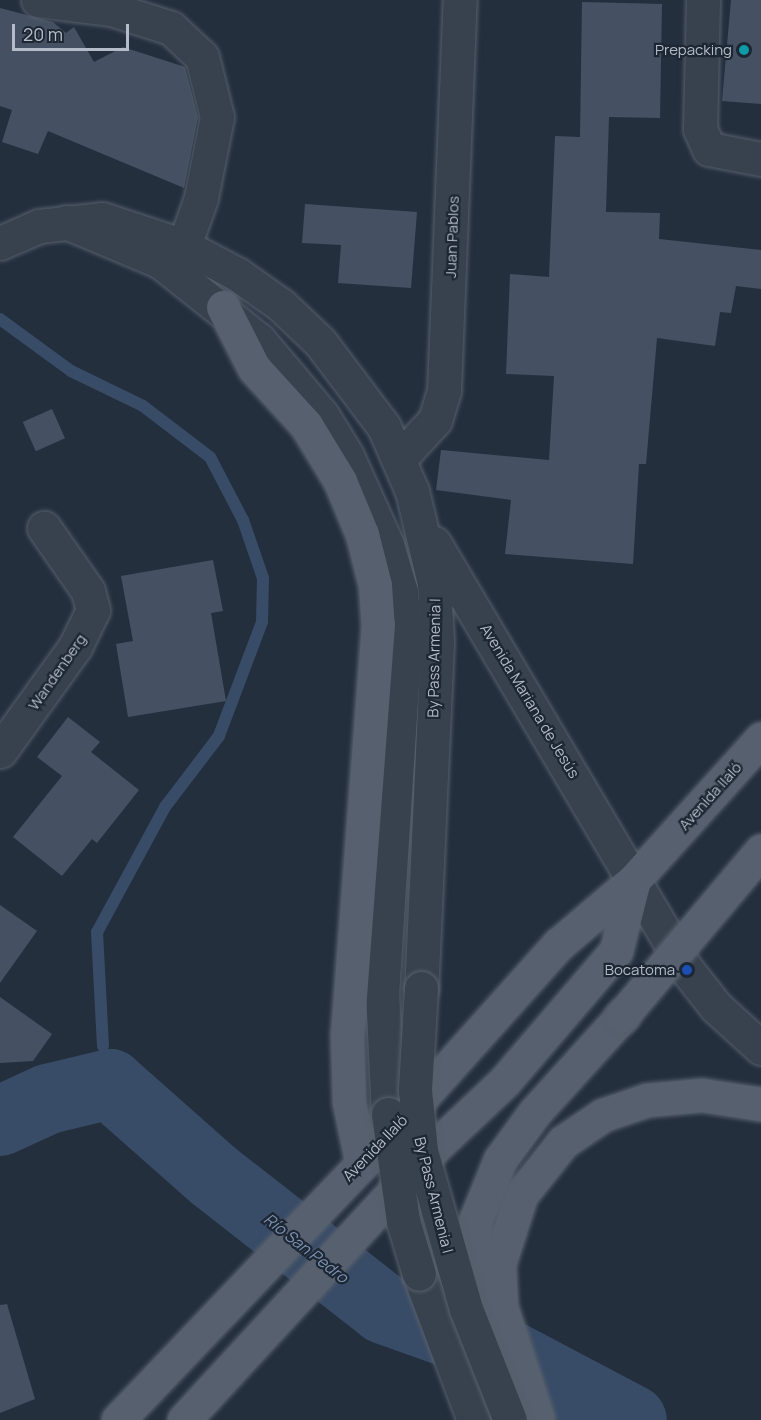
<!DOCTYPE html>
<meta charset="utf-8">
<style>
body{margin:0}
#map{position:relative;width:761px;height:1420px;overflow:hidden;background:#242f3e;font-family:Manrope,sans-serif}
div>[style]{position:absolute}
.stream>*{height:12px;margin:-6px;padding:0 6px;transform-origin:6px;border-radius:6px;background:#394c67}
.river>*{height:70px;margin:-35px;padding:0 35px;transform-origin:35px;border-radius:35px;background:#394c67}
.building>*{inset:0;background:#455162;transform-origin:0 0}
.roads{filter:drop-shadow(0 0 2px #565f6c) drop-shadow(0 0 2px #565f6c)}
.minor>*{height:33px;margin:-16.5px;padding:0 16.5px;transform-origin:16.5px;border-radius:16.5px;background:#38414e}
.major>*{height:33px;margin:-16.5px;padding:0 16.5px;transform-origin:16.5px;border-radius:16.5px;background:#56606e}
.bridges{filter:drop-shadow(0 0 2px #565f6c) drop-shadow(0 0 2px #565f6c)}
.minor-bridge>*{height:33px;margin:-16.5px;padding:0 16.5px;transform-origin:16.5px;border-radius:16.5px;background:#38414e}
.major-bridge>*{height:33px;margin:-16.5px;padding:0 16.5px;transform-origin:16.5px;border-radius:16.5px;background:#56606e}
.dots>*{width:16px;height:16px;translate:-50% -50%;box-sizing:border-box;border:3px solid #1d2633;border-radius:50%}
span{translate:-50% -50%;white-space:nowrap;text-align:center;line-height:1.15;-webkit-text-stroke:4.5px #1d2633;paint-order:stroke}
.poi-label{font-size:15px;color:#b4bcc9}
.right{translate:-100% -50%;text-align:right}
.street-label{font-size:15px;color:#b4bcc9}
.water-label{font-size:16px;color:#7c92b1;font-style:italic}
.scale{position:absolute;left:12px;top:24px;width:117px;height:27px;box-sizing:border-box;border:3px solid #b4bcc9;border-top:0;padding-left:8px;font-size:18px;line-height:21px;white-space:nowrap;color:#b4bcc9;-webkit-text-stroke:4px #1d2633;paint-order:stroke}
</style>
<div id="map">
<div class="stream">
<i style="left:0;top:319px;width:88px;rotate:36.2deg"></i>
<i style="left:71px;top:371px;width:80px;rotate:25.9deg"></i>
<i style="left:143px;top:406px;width:84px;rotate:37.3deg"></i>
<i style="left:210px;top:457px;width:71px;rotate:62.4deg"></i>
<i style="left:243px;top:520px;width:61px;rotate:71deg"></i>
<i style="left:263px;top:578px;width:44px;rotate:91.3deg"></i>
<i style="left:262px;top:622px;width:122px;rotate:110.7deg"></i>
<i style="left:219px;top:736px;width:89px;rotate:127.3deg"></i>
<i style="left:165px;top:807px;width:142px;rotate:118.5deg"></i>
<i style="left:97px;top:932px;width:114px;rotate:87deg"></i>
</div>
<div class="river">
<i style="left:0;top:1121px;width:53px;rotate:-24.6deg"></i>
<i style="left:48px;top:1099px;width:64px;rotate:-13.6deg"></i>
<i style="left:110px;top:1084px;width:139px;rotate:41.5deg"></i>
<i style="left:214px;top:1176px;width:216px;rotate:38deg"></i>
<i style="left:384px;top:1309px;width:122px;rotate:19.6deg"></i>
<i style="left:499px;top:1350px;width:150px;rotate:27.8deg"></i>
</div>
<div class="building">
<i style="clip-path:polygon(731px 0,761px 0,761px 104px,722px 101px)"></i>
<i style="clip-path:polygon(582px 2px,662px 4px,660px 118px,609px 117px,606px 212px,660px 213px,659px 239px,761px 250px,761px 289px,736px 286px,731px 313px,720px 312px,715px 346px,657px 338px,646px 464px,639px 464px,633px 564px,505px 554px,511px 500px,436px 490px,441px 450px,549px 460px,554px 376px,506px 374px,510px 274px,549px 277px,555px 136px,580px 137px)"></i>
<i style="clip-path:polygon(0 8px,53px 22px,66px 33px,74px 27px,94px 62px,123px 47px,185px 67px,198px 117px,184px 188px,48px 131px,38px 154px,2px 142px,12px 110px,0 106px)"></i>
<i style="clip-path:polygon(305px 204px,417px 212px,411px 288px,338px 283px,341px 245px,302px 243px)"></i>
<i style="left:52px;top:409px;width:32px;height:32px;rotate:66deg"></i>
<i style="clip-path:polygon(213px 560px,223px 611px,211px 613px,226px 701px,128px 717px,116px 644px,133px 641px,121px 576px)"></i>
<i style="clip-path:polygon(68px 717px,100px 742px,91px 752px,139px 790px,97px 843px,92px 839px,62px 876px,13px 837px,62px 776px,37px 757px)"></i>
<i style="clip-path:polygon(0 905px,37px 931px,0 983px)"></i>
<i style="clip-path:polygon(0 997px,52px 1034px,33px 1061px,0 1063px)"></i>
<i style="clip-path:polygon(7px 1304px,35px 1399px,0 1413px,0 1305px)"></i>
</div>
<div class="roads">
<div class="minor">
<i style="left:38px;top:0;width:74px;rotate:7deg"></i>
<i style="left:111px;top:9px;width:63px;rotate:17.6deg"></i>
<i style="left:171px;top:28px;width:42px;rotate:43.1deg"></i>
<i style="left:202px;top:57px;width:62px;rotate:76deg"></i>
<i style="left:217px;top:117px;width:83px;rotate:101.2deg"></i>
<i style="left:201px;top:198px;width:51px;rotate:109.5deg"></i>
<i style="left:703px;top:0;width:129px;rotate:91.3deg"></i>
<i style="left:700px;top:129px;width:22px;rotate:66deg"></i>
<i style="left:709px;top:149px;width:53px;rotate:10.9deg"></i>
<i style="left:66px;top:222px;width:103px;rotate:22.8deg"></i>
<i style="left:161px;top:262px;width:125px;rotate:38.5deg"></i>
<i style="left:259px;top:340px;width:98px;rotate:50deg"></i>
<i style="left:322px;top:415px;width:48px;rotate:58.6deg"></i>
<i style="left:347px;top:456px;width:98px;rotate:65.8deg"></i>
<i style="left:387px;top:545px;width:49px;rotate:73.4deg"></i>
<i style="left:401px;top:592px;width:46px;rotate:85deg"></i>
<i style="left:405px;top:638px;width:354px;rotate:93.7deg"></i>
<i style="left:382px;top:991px;width:123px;rotate:87.2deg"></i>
<i style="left:0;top:243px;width:43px;rotate:-23.6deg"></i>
<i style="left:39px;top:226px;width:63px;rotate:-6.3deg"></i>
<i style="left:102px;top:219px;width:86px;rotate:18.2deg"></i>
<i style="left:184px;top:246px;width:60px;rotate:27.8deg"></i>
<i style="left:237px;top:274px;width:54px;rotate:35.2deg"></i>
<i style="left:281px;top:305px;width:54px;rotate:43.5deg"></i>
<i style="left:320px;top:342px;width:106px;rotate:53deg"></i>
<i style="left:384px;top:427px;width:70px;rotate:66.4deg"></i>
<i style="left:412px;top:491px;width:95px;rotate:76.6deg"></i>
<i style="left:434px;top:583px;width:59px;rotate:87.1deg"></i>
<i style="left:437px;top:642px;width:346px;rotate:92.6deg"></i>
<i style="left:399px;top:459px;width:53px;rotate:-47.3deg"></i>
<i style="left:435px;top:420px;width:31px;rotate:-73deg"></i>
<i style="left:444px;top:390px;width:390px;rotate:-87.7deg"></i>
<i style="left:434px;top:543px;width:496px;rotate:59.4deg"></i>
<i style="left:687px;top:970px;width:47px;rotate:51.9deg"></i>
<i style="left:716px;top:1007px;width:61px;rotate:42.3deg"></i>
<i style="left:0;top:751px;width:128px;rotate:-54.2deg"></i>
<i style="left:75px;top:647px;width:41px;rotate:-64.1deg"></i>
<i style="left:93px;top:610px;width:20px;rotate:-105deg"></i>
<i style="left:88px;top:591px;width:77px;rotate:-124.9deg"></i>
<i style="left:419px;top:1274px;width:156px;rotate:69.4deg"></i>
</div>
<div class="major">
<i style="left:223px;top:307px;width:68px;rotate:63.1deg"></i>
<i style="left:254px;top:368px;width:77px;rotate:47.6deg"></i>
<i style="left:306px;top:425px;width:66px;rotate:58.7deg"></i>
<i style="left:340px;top:481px;width:57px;rotate:67.5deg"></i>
<i style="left:362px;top:534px;width:53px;rotate:75.7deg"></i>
<i style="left:375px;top:585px;width:39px;rotate:86deg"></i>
<i style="left:378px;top:624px;width:412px;rotate:94.3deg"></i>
<i style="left:347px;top:1035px;width:67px;rotate:88.3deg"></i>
<i style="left:349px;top:1102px;width:63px;rotate:78.2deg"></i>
<i style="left:466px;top:1309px;width:91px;rotate:-83.7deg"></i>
<i style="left:476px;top:1219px;width:64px;rotate:-67.9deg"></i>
<i style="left:500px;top:1160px;width:59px;rotate:-53.9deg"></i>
<i style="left:535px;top:1112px;width:130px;rotate:-47.8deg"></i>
<i style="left:118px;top:1420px;width:354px;rotate:-46.4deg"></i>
<i style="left:362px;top:1164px;width:295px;rotate:-48.2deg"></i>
<i style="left:559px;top:944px;width:99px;rotate:-40.5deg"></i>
<i style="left:634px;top:880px;width:190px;rotate:-48deg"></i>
<i style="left:184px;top:1420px;width:372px;rotate:-47.4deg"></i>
<i style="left:436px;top:1146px;width:93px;rotate:-43.3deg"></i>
<i style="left:504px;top:1082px;width:172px;rotate:-49.5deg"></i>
<i style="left:616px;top:951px;width:73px;rotate:-75.8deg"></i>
<i style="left:538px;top:1420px;width:119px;rotate:-108.1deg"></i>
<i style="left:501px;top:1307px;width:43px;rotate:-92.7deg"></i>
<i style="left:499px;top:1264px;width:72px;rotate:-72.3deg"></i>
<i style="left:521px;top:1195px;width:68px;rotate:-51.6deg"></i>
<i style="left:563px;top:1142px;width:48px;rotate:-34deg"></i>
<i style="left:603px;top:1115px;width:46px;rotate:-18.8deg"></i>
<i style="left:647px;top:1100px;width:55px;rotate:-5.2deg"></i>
<i style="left:702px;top:1095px;width:60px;rotate:8.7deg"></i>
</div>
</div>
<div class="bridges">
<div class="minor-bridge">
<i style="left:421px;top:988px;width:102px;rotate:93.4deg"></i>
<i style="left:415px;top:1090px;width:61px;rotate:84.4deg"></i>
<i style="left:421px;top:1151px;width:164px;rotate:74.1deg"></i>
<i style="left:466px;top:1309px;width:119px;rotate:68.4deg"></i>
<i style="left:388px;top:1114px;width:108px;rotate:82deg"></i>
<i style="left:403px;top:1221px;width:55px;rotate:73.2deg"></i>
</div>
<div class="major-bridge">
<i style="left:622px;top:1016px;width:216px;rotate:-49.9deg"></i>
</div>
</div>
<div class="dots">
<i style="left:744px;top:50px;background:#0f9aa8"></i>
<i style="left:687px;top:970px;background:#1a4fb4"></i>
</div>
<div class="poi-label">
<span class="right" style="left:732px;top:50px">Prepacking</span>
<span class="right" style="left:675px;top:970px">Bocatoma</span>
</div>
<div class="street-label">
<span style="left:452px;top:237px;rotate:-88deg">Juan Pablos</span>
<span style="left:434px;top:658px;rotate:-89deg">By Pass Armenia I</span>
<span style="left:57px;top:672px;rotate:-55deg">Wandenberg</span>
<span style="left:530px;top:701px;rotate:59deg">Avenida Mariana de Jesús</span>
<span style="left:710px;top:796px;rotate:-48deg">Avenida Ilaló</span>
<span style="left:375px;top:1148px;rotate:-46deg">Avenida Ilaló</span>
<span style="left:434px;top:1195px;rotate:76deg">By Pass Armenia I</span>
</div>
<div class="water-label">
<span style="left:306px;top:1248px;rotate:38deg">Río San Pedro</span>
</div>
<div class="scale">20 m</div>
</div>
